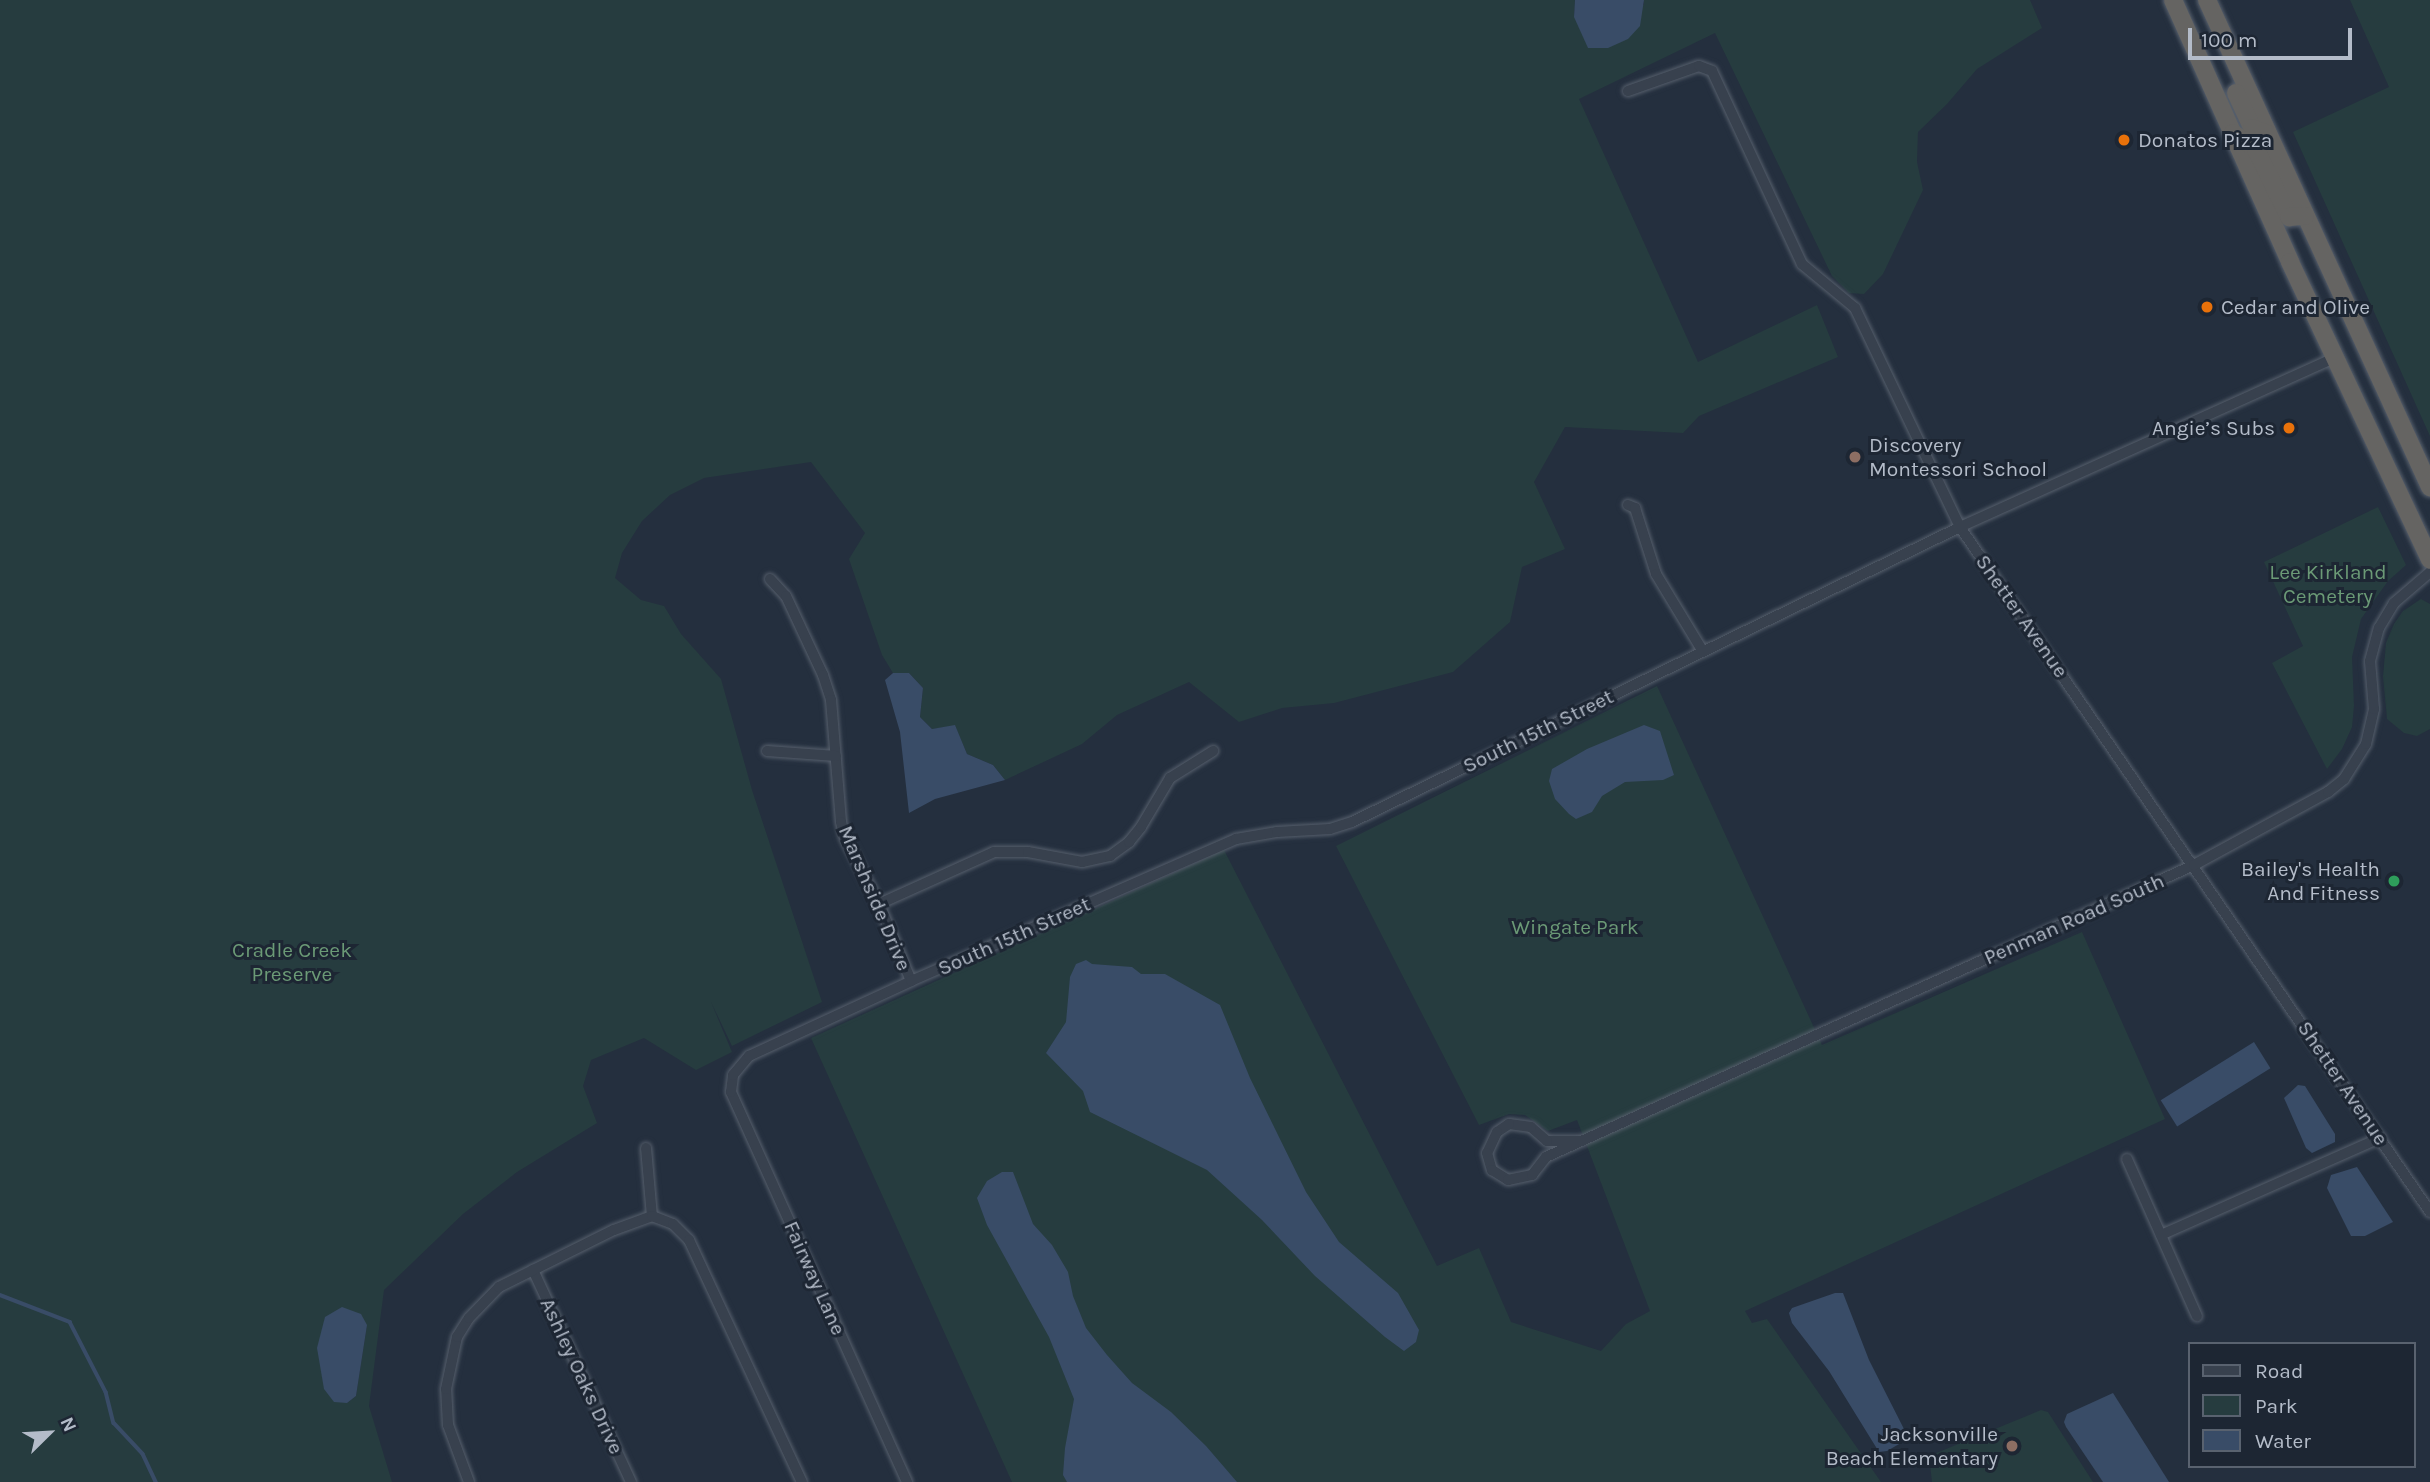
<!DOCTYPE html>
<meta charset="utf-8">
<style>
body{margin:0}
#map{position:relative;width:2430px;height:1482px;overflow:hidden;background:#242f3e;font-family:Karla,sans-serif}
div>[style]{position:absolute}
.green>*{inset:0;background:#263c3f}
.water>*{inset:0;background:#394c67;transform-origin:0 0}
.stream>*{height:3.5px;margin:-1.75px;padding:0 1.75px;transform-origin:1.75px;border-radius:1.75px;background:#394c67}
.roads{filter:drop-shadow(0 0 2px #565f6c) drop-shadow(0 0 2px #565f6c)}
.minor>*{height:10px;margin:-5px;padding:0 5px;transform-origin:5px;border-radius:5px;background:#38414e}
.trunk>*{height:18px;margin:-9px;padding:0 9px;transform-origin:9px;border-radius:9px;background:#656462}
.dots>*{width:19px;height:19px;translate:-50% -50%;box-sizing:border-box;border:4px solid #1d2633;border-radius:50%}
span{translate:-50% -50%;white-space:nowrap;text-align:center;line-height:1.15;-webkit-text-stroke:6px #1d2633;paint-order:stroke}
.poi-label{font-size:21px;color:#b4bcc9}
.left{translate:0 -50%;text-align:left}
.right{translate:-100% -50%;text-align:right}
.park-label{font-size:21px;color:#6b9a76}
.street-label{font-size:21px;color:#b4bcc9}
.legend{position:absolute;left:2188px;top:1342px;width:228px;height:126px;box-sizing:border-box;background:#1d2633;border:2px solid #59626f;margin:0;padding:9px 12px;list-style:none;font-size:21px;color:#b4bcc9}
.legend li{display:flex;align-items:center;gap:14px;height:35px}
.legend b{width:35px;border:2px solid #59626f}
.north{position:absolute;left:14px;top:1398px;width:70px;height:70px;-webkit-text-stroke:5px #1d2633;paint-order:stroke;rotate:66deg;font-size:19px;font-weight:700;line-height:28px;text-align:center;color:#b4bcc9}
.north::after{content:'';display:block;margin:auto;width:24px;height:32px;background:#b4bcc9;clip-path:polygon(50% 0,100% 100%,50% 72%,0 100%)}
.scale{position:absolute;left:2188px;top:28px;width:164px;height:32px;box-sizing:border-box;border:4px solid #b4bcc9;border-top:0;padding-left:9px;font-size:21px;line-height:24px;white-space:nowrap;color:#b4bcc9;-webkit-text-stroke:5px #1d2633;paint-order:stroke}
</style>
<div id="map">
<div class="green">
<i style="clip-path:polygon(evenodd,0 0,1575px 0,1574px 17px,1644px 5px,1644px 0,2030px 0,2042px 28px,1977px 69px,1947px 104px,1918px 132px,1917px 162px,1923px 190px,1883px 274px,1864px 294px,1849px 293px,1832px 276px,1715px 33px,1579px 99px,1698px 362px,1817px 305px,1838px 357px,1699px 416px,1683px 433px,1565px 427px,1534px 482px,1565px 549px,1522px 567px,1510px 622px,1453px 672px,1334px 703px,1282px 708px,1239px 722px,1189px 682px,1117px 715px,1082px 744px,1005px 780px,993px 765px,967px 754px,955px 726px,932px 729px,920px 717px,923px 688px,909px 673px,893px 673px,882px 655px,849px 559px,865px 533px,811px 462px,704px 478px,670px 495px,642px 521px,622px 553px,615px 578px,641px 600px,664px 606px,681px 634px,721px 679px,752px 790px,822px 1002px,732px 1046px,711px 1002px,732px 1052px,696px 1070px,644px 1038px,591px 1060px,583px 1086px,597px 1123px,517px 1172px,463px 1214px,384px 1290px,369px 1406px,392px 1482px,0 1482px,0 0,367px 1325px,356px 1396px,347px 1403px,367px 1325px)"></i>
<i style="clip-path:polygon(2350px 0,2430px 0,2430px 436px,2293px 132px,2389px 87px)"></i>
<i style="clip-path:polygon(2378px 507px,2406px 565px,2388px 581px,2361px 619px,2352px 657px,2354px 706px,2352px 727px,2342px 749px,2327px 769px,2272px 663px,2303px 646px,2264px 562px)"></i>
<i style="clip-path:polygon(2421px 599px,2430px 604px,2430px 729px,2417px 736px,2404px 733px,2387px 719px,2383px 676px,2386px 643px,2394px 624px,2403px 611px)"></i>
<i style="clip-path:polygon(1657px 686px,1822px 1045px,2082px 932px,2165px 1119px,1745px 1311px,1752px 1323px,1767px 1319px,1881px 1482px,1012px 1482px,811px 1038px,1224px 850px,1437px 1266px,1479px 1248px,1511px 1322px,1601px 1351px,1626px 1324px,1650px 1311px,1577px 1120px,1548px 1131px,1525px 1115px,1509px 1114px,1479px 1125px,1336px 846px)"></i>
<i style="clip-path:polygon(2041px 1410px,2048px 1412px,2093px 1482px,1932px 1482px,1929px 1456px)"></i>
</div>
<div class="water">
<i style="clip-path:polygon(1575px 0,1644px 0,1640px 26px,1628px 39px,1608px 48px,1588px 48px,1574px 17px)"></i>
<i style="clip-path:polygon(893px 673px,909px 673px,923px 688px,920px 717px,932px 729px,955px 725px,967px 754px,993px 765px,1005px 780px,935px 799px,909px 813px,900px 732px,885px 680px)"></i>
<i style="clip-path:polygon(1644px 725px,1660px 731px,1674px 775px,1663px 780px,1625px 782px,1602px 796px,1592px 812px,1576px 819px,1569px 814px,1555px 799px,1549px 781px,1552px 769px,1587px 749px)"></i>
<i style="clip-path:polygon(1086px 960px,1092px 964px,1132px 967px,1141px 974px,1165px 974px,1220px 1005px,1250px 1078px,1306px 1192px,1339px 1242px,1398px 1293px,1419px 1330px,1416px 1342px,1404px 1351px,1385px 1337px,1315px 1276px,1262px 1220px,1207px 1170px,1090px 1112px,1083px 1091px,1046px 1053px,1066px 1022px,1070px 977px,1076px 964px)"></i>
<i style="left:2254px;top:1042px;width:31px;height:110px;rotate:58deg"></i>
<i style="clip-path:polygon(2298px 1085px,2305px 1086px,2335px 1134px,2335px 1142px,2312px 1153px,2306px 1148px,2284px 1098px)"></i>
<i style="clip-path:polygon(2357px 1167px,2393px 1222px,2365px 1236px,2351px 1236px,2327px 1188px,2331px 1175px)"></i>
<i style="clip-path:polygon(1002px 1172px,1013px 1172px,1033px 1224px,1052px 1245px,1068px 1272px,1073px 1296px,1086px 1328px,1107px 1355px,1132px 1383px,1171px 1412px,1206px 1446px,1237px 1482px,1067px 1482px,1063px 1475px,1065px 1448px,1074px 1399px,1049px 1337px,987px 1225px,977px 1198px,987px 1181px)"></i>
<i style="clip-path:polygon(1835px 1293px,1843px 1293px,1869px 1360px,1906px 1433px,1906px 1440px,1887px 1451px,1879px 1452px,1829px 1371px,1792px 1323px,1789px 1313px,1792px 1308px)"></i>
<i style="clip-path:polygon(342px 1307px,361px 1314px,367px 1325px,356px 1396px,347px 1403px,334px 1402px,324px 1389px,317px 1348px,325px 1317px)"></i>
<i style="clip-path:polygon(2113px 1393px,2169px 1482px,2103px 1482px,2066px 1427px,2064px 1422px,2067px 1414px)"></i>
</div>
<div class="stream">
<i style="left:0;top:1295px;width:75px;rotate:21.1deg"></i>
<i style="left:70px;top:1322px;width:79px;rotate:62.8deg"></i>
<i style="left:106px;top:1392px;width:32px;rotate:76deg"></i>
<i style="left:114px;top:1423px;width:42px;rotate:46.9deg"></i>
<i style="left:143px;top:1454px;width:31px;rotate:65deg"></i>
</div>
<div class="roads">
<div class="minor">
<i style="left:1628px;top:91px;width:75px;rotate:-19.4deg"></i>
<i style="left:1699px;top:66px;width:14px;rotate:21deg"></i>
<i style="left:1712px;top:71px;width:213px;rotate:65deg"></i>
<i style="left:1802px;top:264px;width:69px;rotate:39.7deg"></i>
<i style="left:1855px;top:308px;width:243px;rotate:64.4deg"></i>
<i style="left:1960px;top:527px;width:831px;rotate:55.54deg"></i>
<i style="left:1628px;top:505px;width:8px;rotate:23deg"></i>
<i style="left:1635px;top:508px;width:69px;rotate:72.3deg"></i>
<i style="left:1656px;top:574px;width:89px;rotate:58.8deg"></i>
<i style="left:770px;top:579px;width:23px;rotate:47deg"></i>
<i style="left:786px;top:596px;width:87px;rotate:64.9deg"></i>
<i style="left:823px;top:675px;width:26px;rotate:72deg"></i>
<i style="left:831px;top:700px;width:122px;rotate:85.3deg"></i>
<i style="left:841px;top:822px;width:16px;rotate:76deg"></i>
<i style="left:845px;top:838px;width:74px;rotate:62.7deg"></i>
<i style="left:879px;top:904px;width:83px;rotate:67.4deg"></i>
<i style="left:767px;top:751px;width:69px;rotate:4.1deg"></i>
<i style="left:879px;top:904px;width:126px;rotate:-24.3deg"></i>
<i style="left:994px;top:852px;width:34px"></i>
<i style="left:1028px;top:852px;width:55px;rotate:10.5deg"></i>
<i style="left:1082px;top:862px;width:29px;rotate:-12deg"></i>
<i style="left:1110px;top:856px;width:24px;rotate:-36deg"></i>
<i style="left:1129px;top:842px;width:19px;rotate:-51deg"></i>
<i style="left:1141px;top:827px;width:57px;rotate:-59.4deg"></i>
<i style="left:1170px;top:778px;width:51px;rotate:-32.1deg"></i>
<i style="left:1582px;top:1141px;width:35px;rotate:180deg"></i>
<i style="left:1547px;top:1141px;width:21px;rotate:-139deg"></i>
<i style="left:1531px;top:1127px;width:22px;rotate:-172deg"></i>
<i style="left:1509px;top:1124px;width:14px;rotate:146deg"></i>
<i style="left:1497px;top:1132px;width:23px;rotate:115deg"></i>
<i style="left:1487px;top:1153px;width:18px;rotate:74deg"></i>
<i style="left:1492px;top:1170px;width:19px;rotate:32deg"></i>
<i style="left:1508px;top:1180px;width:25px;rotate:-12deg"></i>
<i style="left:1532px;top:1175px;width:23px;rotate:-52deg"></i>
<i style="left:1546px;top:1157px;width:711px;rotate:-24.26deg"></i>
<i style="left:2194px;top:865px;width:153px;rotate:-28.6deg"></i>
<i style="left:2328px;top:792px;width:21px;rotate:-39deg"></i>
<i style="left:2344px;top:779px;width:41px;rotate:-57.8deg"></i>
<i style="left:2366px;top:744px;width:36px;rotate:-77deg"></i>
<i style="left:2374px;top:709px;width:48px;rotate:-94.8deg"></i>
<i style="left:2370px;top:661px;width:34px;rotate:-75deg"></i>
<i style="left:2379px;top:628px;width:29px;rotate:-59deg"></i>
<i style="left:2394px;top:603px;width:48px;rotate:-40.7deg"></i>
<i style="left:646px;top:1148px;width:68px;rotate:85deg"></i>
<i style="left:2127px;top:1159px;width:172px;rotate:66deg"></i>
<i style="left:2161px;top:1235px;width:240px;rotate:-23.9deg"></i>
<i style="left:533px;top:1270px;width:234px;rotate:65.2deg"></i>
<i style="left:469px;top:1482px;width:61px;rotate:-110.2deg"></i>
<i style="left:448px;top:1425px;width:36px;rotate:-93deg"></i>
<i style="left:446px;top:1389px;width:53px;rotate:-78.1deg"></i>
<i style="left:457px;top:1337px;width:22px;rotate:-58deg"></i>
<i style="left:469px;top:1318px;width:43px;rotate:-45.9deg"></i>
<i style="left:499px;top:1287px;width:128px;rotate:-26.4deg"></i>
<i style="left:614px;top:1230px;width:40px;rotate:-20.2deg"></i>
<i style="left:652px;top:1216px;width:22px;rotate:21deg"></i>
<i style="left:673px;top:1224px;width:23px;rotate:45deg"></i>
<i style="left:689px;top:1240px;width:267px;rotate:65deg"></i>
<i style="left:907px;top:1482px;width:428px;rotate:-114.3deg"></i>
<i style="left:731px;top:1092px;width:17px;rotate:-83deg"></i>
<i style="left:733px;top:1075px;width:25px;rotate:-50deg"></i>
<i style="left:749px;top:1056px;width:179px;rotate:-24.8deg"></i>
<i style="left:911px;top:981px;width:355px;rotate:-23.6deg"></i>
<i style="left:1236px;top:839px;width:42px;rotate:-9.7deg"></i>
<i style="left:1277px;top:832px;width:53px;rotate:-3.2deg"></i>
<i style="left:1330px;top:829px;width:23px;rotate:-18deg"></i>
<i style="left:1352px;top:822px;width:676px;rotate:-25.88deg"></i>
<i style="left:1960px;top:527px;width:411px;rotate:-24.3deg"></i>
</div>
<div class="trunk">
<i style="left:2173px;top:0;width:287px;rotate:65.9deg"></i>
<i style="left:2290px;top:262px;width:329px;rotate:64.8deg"></i>
<i style="left:2207px;top:0;width:536px;rotate:65.4deg"></i>
<i style="left:2236px;top:93px;width:38px;rotate:65deg"></i>
<i style="left:2252px;top:128px;width:17px;rotate:21deg"></i>
<i style="left:2233px;top:133px;width:28px;rotate:35deg"></i>
<i style="left:2256px;top:149px;width:76px;rotate:64.1deg"></i>
<i style="left:2289px;top:217px;width:16px;rotate:-4deg"></i>
</div>
</div>
<div class="dots">
<i style="left:2124px;top:140px;background:#e8710a"></i>
<i style="left:2207px;top:307px;background:#e8710a"></i>
<i style="left:2289px;top:428px;background:#e8710a"></i>
<i style="left:1855px;top:457px;background:#8d6e63"></i>
<i style="left:2394px;top:881px;background:#2e9e5b"></i>
<i style="left:2012px;top:1446px;background:#8d6e63"></i>
</div>
<div class="poi-label">
<span class="left" style="left:2138px;top:140px">Donatos Pizza</span>
<span class="left" style="left:2221px;top:307px">Cedar and Olive</span>
<span class="right" style="left:2275px;top:428px">Angie’s Subs</span>
<span class="left" style="left:1869px;top:457px">Discovery<br>Montessori School</span>
<span class="right" style="left:2380px;top:881px">Bailey's Health<br>And Fitness</span>
<span class="right" style="left:1998px;top:1446px">Jacksonville<br>Beach Elementary</span>
</div>
<div class="park-label">
<span style="left:2328px;top:584px">Lee Kirkland<br>Cemetery</span>
<span style="left:1575px;top:927px">Wingate Park</span>
<span style="left:292px;top:962px">Cradle Creek<br>Preserve</span>
</div>
<div class="street-label">
<span style="left:2022px;top:616px;rotate:55deg">Shetter Avenue</span>
<span style="left:1538px;top:731px;rotate:-26deg">South 15th Street</span>
<span style="left:875px;top:898px;rotate:67deg">Marshside Drive</span>
<span style="left:2074px;top:919px;rotate:-24deg">Penman Road South</span>
<span style="left:1014px;top:936px;rotate:-24deg">South 15th Street</span>
<span style="left:2343px;top:1083px;rotate:56deg">Shetter Avenue</span>
<span style="left:815px;top:1278px;rotate:66deg">Fairway Lane</span>
<span style="left:582px;top:1376px;rotate:65deg">Ashley Oaks Drive</span>
</div>
<ul class="legend">
<li><b style="height:9px;background:#38414e"></b>Road</li>
<li><b style="height:19px;background:#263c3f"></b>Park</li>
<li><b style="height:19px;background:#394c67"></b>Water</li>
</ul>
<div class="north">N</div>
<div class="scale">100 m</div>
</div>
